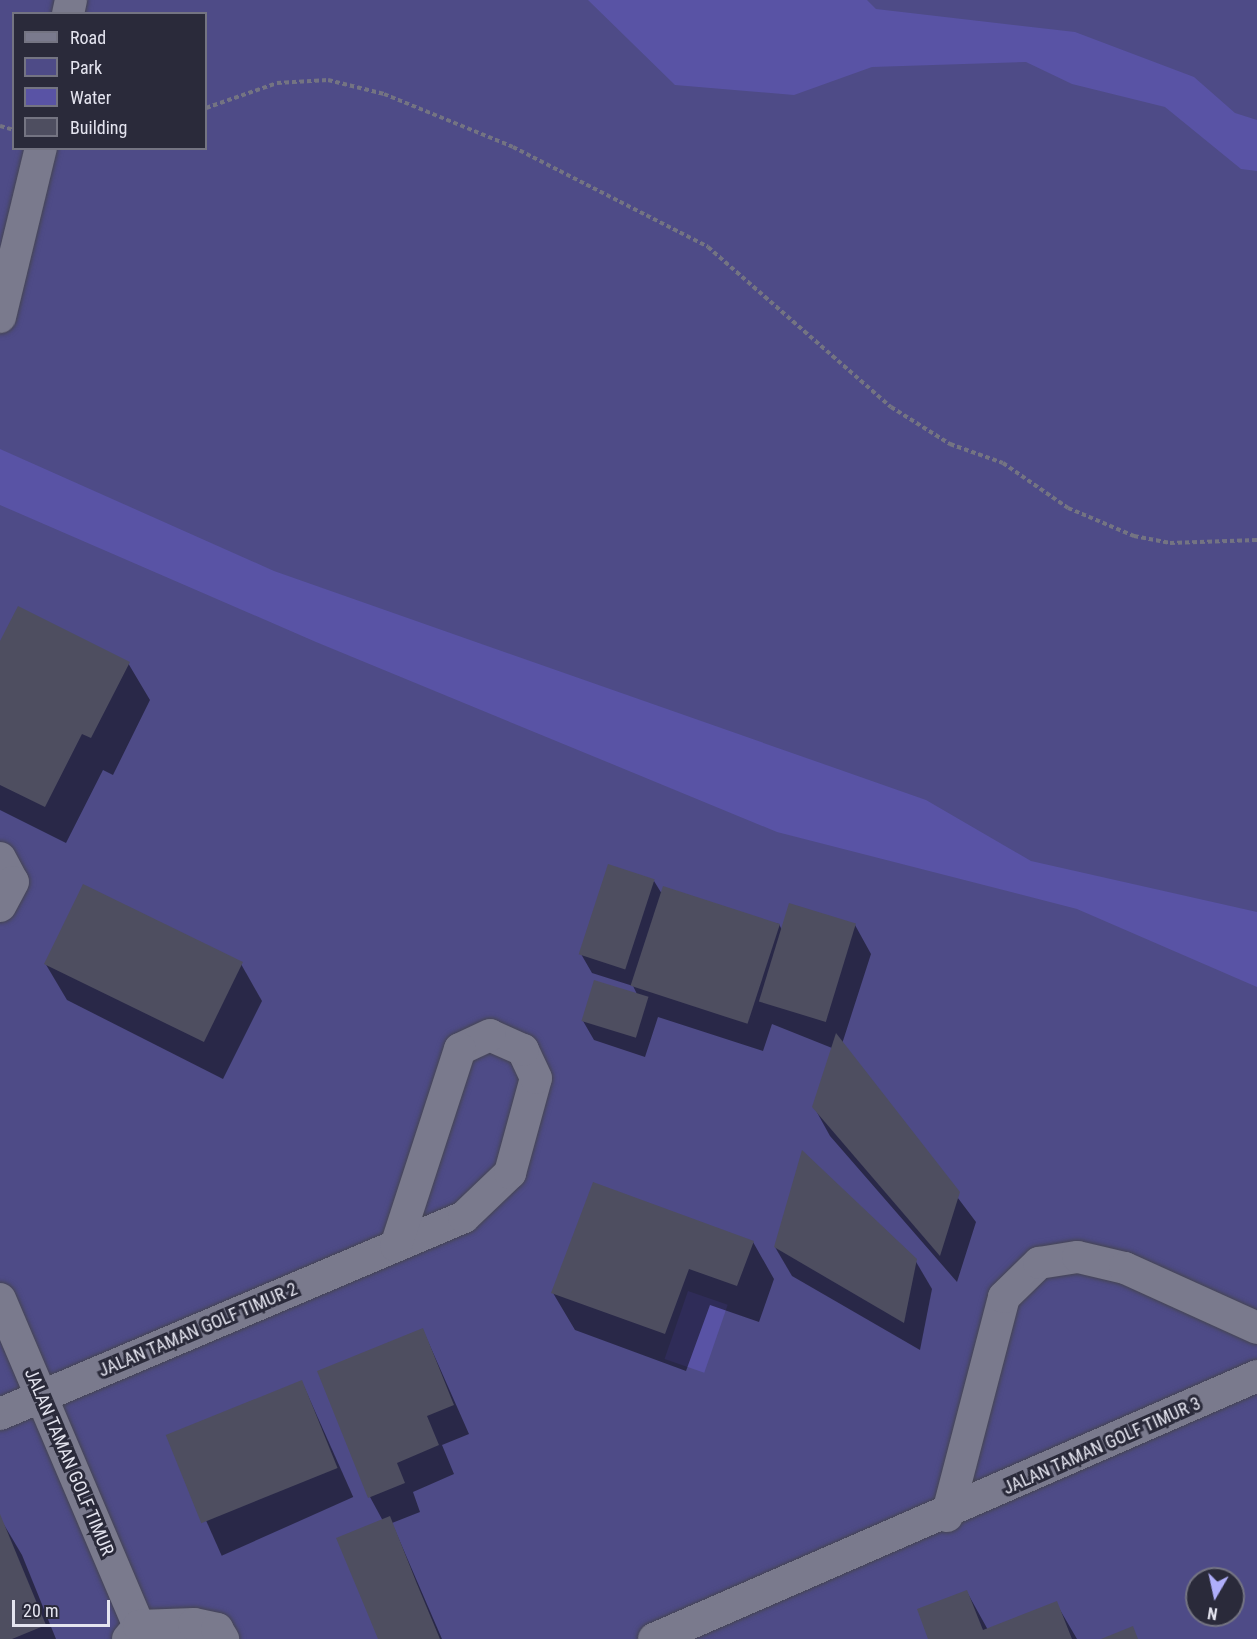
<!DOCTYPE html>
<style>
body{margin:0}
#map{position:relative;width:1257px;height:1639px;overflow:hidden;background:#2a2a3a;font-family:"Roboto Condensed",sans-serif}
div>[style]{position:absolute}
.green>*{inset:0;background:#4e4b87}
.water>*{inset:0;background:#5953a5;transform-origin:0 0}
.shadow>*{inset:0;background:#0007;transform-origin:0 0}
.building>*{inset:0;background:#4e4e60;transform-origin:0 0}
.path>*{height:4px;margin-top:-2px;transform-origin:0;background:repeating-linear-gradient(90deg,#747482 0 4.5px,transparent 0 7.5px)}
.roads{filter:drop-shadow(0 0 2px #454552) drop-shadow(0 0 2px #454552)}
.street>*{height:32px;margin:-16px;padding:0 16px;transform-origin:16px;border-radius:16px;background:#7a7a8d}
span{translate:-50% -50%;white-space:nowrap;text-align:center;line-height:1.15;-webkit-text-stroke:6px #2a2a3a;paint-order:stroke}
.street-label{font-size:18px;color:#e4e4ef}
.legend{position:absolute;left:12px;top:12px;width:195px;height:138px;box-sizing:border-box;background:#2a2a3a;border:2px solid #747482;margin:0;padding:8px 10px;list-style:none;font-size:18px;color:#e4e4ef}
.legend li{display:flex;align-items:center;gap:12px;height:30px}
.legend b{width:30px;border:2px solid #747482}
.north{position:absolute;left:1185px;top:1567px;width:60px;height:60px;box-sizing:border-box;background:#2a2a3a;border:2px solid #747482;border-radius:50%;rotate:189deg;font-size:16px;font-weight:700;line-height:24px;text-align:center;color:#e4e4ef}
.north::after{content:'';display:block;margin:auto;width:21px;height:27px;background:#afaefa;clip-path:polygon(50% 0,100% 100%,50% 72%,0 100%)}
.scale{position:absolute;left:12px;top:1600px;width:98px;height:27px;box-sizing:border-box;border:3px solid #e4e4ef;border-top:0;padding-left:8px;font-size:18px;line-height:21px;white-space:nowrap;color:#e4e4ef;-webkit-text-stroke:4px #2a2a3a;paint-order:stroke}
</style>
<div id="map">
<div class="green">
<i style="clip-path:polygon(evenodd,0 0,1257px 0,1257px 1639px,0 1639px,0 0,14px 14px,206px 14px,206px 148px,14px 148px,14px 14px,0 0,1197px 1579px,1233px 1579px,1233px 1615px,1197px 1615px,1197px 1579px)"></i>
</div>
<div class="water">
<i style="clip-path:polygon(588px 0,867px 0,876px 9px,1075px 32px,1194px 77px,1235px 113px,1257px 120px,1257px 171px,1241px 169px,1165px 107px,1072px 84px,1026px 62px,872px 67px,794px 95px,675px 85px)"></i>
<i style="clip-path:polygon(0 449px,274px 571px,926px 800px,1031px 861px,1257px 912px,1257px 987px,1077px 909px,777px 832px,316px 642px,0 505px)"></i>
<i style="left:688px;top:1291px;width:42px;height:72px;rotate:19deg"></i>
</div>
<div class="shadow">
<i style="clip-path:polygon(0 644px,128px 663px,150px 700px,113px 775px,103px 770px,66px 843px,0 810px)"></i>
<i style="clip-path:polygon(654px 881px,662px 894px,779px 924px,782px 930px,855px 925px,871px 954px,842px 1044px,976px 1222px,957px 1282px,830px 1136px,814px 1107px,832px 1048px,772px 1024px,763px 1051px,658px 1017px,645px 1057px,594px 1040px,583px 1021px,638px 996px,633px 986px,592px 973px,581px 954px)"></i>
<i style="clip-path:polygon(45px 963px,241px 964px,262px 1001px,223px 1079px,67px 1000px)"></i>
<i style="clip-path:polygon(753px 1242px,774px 1279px,759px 1322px,710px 1305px,686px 1371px,575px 1330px,553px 1293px)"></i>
<i style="clip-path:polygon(775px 1247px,915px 1260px,932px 1289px,920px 1350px,792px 1276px)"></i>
<i style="clip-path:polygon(423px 1330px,469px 1434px,442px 1445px,454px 1474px,413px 1492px,420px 1512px,392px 1523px,442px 1639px,379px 1639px,383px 1521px,370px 1497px)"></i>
<i style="left:302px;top:1382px;width:126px;height:144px;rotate:66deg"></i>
<i style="clip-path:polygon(0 1518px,22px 1555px,56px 1639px,0 1639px)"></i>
<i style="clip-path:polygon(967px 1592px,988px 1630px,1056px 1603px,1077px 1639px,930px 1639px)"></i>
</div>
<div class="building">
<i style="clip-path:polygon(18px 606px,130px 662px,91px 738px,82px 734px,45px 807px,0 785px,0 641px)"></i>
<i style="left:608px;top:864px;width:49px;height:95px;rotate:18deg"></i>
<i style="left:83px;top:884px;width:178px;height:89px;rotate:26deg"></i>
<i style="left:663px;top:886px;width:123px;height:105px;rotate:18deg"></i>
<i style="left:789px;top:903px;width:70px;height:103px;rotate:17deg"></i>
<i style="left:594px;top:980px;width:57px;height:43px;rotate:17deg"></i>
<i style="clip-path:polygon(836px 1033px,960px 1192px,940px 1256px,812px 1107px)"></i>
<i style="clip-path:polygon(802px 1150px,917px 1259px,904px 1323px,774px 1247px)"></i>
<i style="clip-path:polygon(593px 1182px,754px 1241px,737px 1286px,689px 1269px,665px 1334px,551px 1293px)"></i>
<i style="clip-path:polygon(423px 1328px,454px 1405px,427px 1416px,439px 1445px,397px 1463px,405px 1483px,368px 1498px,317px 1371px)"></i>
<i style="left:302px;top:1380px;width:95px;height:147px;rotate:68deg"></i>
<i style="clip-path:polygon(0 1514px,46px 1625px,12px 1639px,0 1639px)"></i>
<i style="clip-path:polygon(390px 1516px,417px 1584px,440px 1639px,378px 1639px,364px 1605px,336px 1538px)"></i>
<i style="clip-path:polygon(967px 1590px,983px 1630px,1057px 1601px,1072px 1639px,928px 1639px,917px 1609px)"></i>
<i style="clip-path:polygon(1133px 1626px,1138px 1639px,1101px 1639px)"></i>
</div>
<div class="path">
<i style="left:206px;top:108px;width:75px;rotate:-19.4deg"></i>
<i style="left:277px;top:83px;width:51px;rotate:-3.4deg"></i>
<i style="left:328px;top:80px;width:58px;rotate:14deg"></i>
<i style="left:384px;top:94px;width:139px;rotate:22.3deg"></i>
<i style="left:513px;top:147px;width:219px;rotate:27.1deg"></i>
<i style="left:708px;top:247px;width:243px;rotate:41.2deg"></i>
<i style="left:891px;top:407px;width:70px;rotate:32.1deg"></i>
<i style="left:950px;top:444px;width:56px;rotate:19.7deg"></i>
<i style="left:1003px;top:463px;width:79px;rotate:34.7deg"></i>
<i style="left:1068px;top:508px;width:72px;rotate:23deg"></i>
<i style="left:1134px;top:536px;width:37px;rotate:11deg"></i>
<i style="left:1170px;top:543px;width:87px;rotate:-2deg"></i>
<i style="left:0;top:126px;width:15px;rotate:16deg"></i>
</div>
<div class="roads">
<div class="street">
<i style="left:68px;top:14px;width:14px;rotate:-78deg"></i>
<i style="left:0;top:317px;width:174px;rotate:-76.4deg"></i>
<i style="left:0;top:858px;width:27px;rotate:62deg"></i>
<i style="left:13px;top:882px;width:27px;rotate:118deg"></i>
<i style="left:0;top:1299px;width:355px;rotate:67deg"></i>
<i style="left:0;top:1414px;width:504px;rotate:-23deg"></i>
<i style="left:464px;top:1217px;width:64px;rotate:-43.7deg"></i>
<i style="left:510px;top:1173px;width:98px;rotate:-74.7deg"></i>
<i style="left:536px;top:1078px;width:31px;rotate:-115deg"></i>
<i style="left:523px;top:1050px;width:36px;rotate:-156deg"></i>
<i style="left:490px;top:1035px;width:33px;rotate:155deg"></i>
<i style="left:460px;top:1049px;width:207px;rotate:108deg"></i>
<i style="left:947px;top:1516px;width:226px;rotate:-75.4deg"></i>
<i style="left:1004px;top:1297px;width:49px;rotate:-44.2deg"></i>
<i style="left:1039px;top:1263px;width:39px;rotate:-9deg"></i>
<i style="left:1078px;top:1257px;width:48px;rotate:13.2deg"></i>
<i style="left:1125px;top:1268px;width:145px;rotate:24.4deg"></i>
<i style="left:128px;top:1639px;width:17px;rotate:-50deg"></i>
<i style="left:139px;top:1626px;width:55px;rotate:-2.1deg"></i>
<i style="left:194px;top:1624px;width:24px;rotate:12deg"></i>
<i style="left:217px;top:1629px;width:12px;rotate:59deg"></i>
<i style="left:654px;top:1639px;width:658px;rotate:-23.56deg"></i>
</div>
</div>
<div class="street-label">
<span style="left:198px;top:1330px;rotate:-23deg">JALAN TAMAN GOLF TIMUR 2</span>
<span style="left:1102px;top:1446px;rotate:-24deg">JALAN TAMAN GOLF TIMUR 3</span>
<span style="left:69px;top:1462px;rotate:67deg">JALAN TAMAN GOLF TIMUR</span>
</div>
<ul class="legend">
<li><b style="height:8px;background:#7a7a8d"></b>Road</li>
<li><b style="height:16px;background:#4e4b87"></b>Park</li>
<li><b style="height:16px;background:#5953a5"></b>Water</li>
<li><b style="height:16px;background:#4e4e60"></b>Building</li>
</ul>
<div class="north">N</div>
<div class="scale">20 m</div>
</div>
